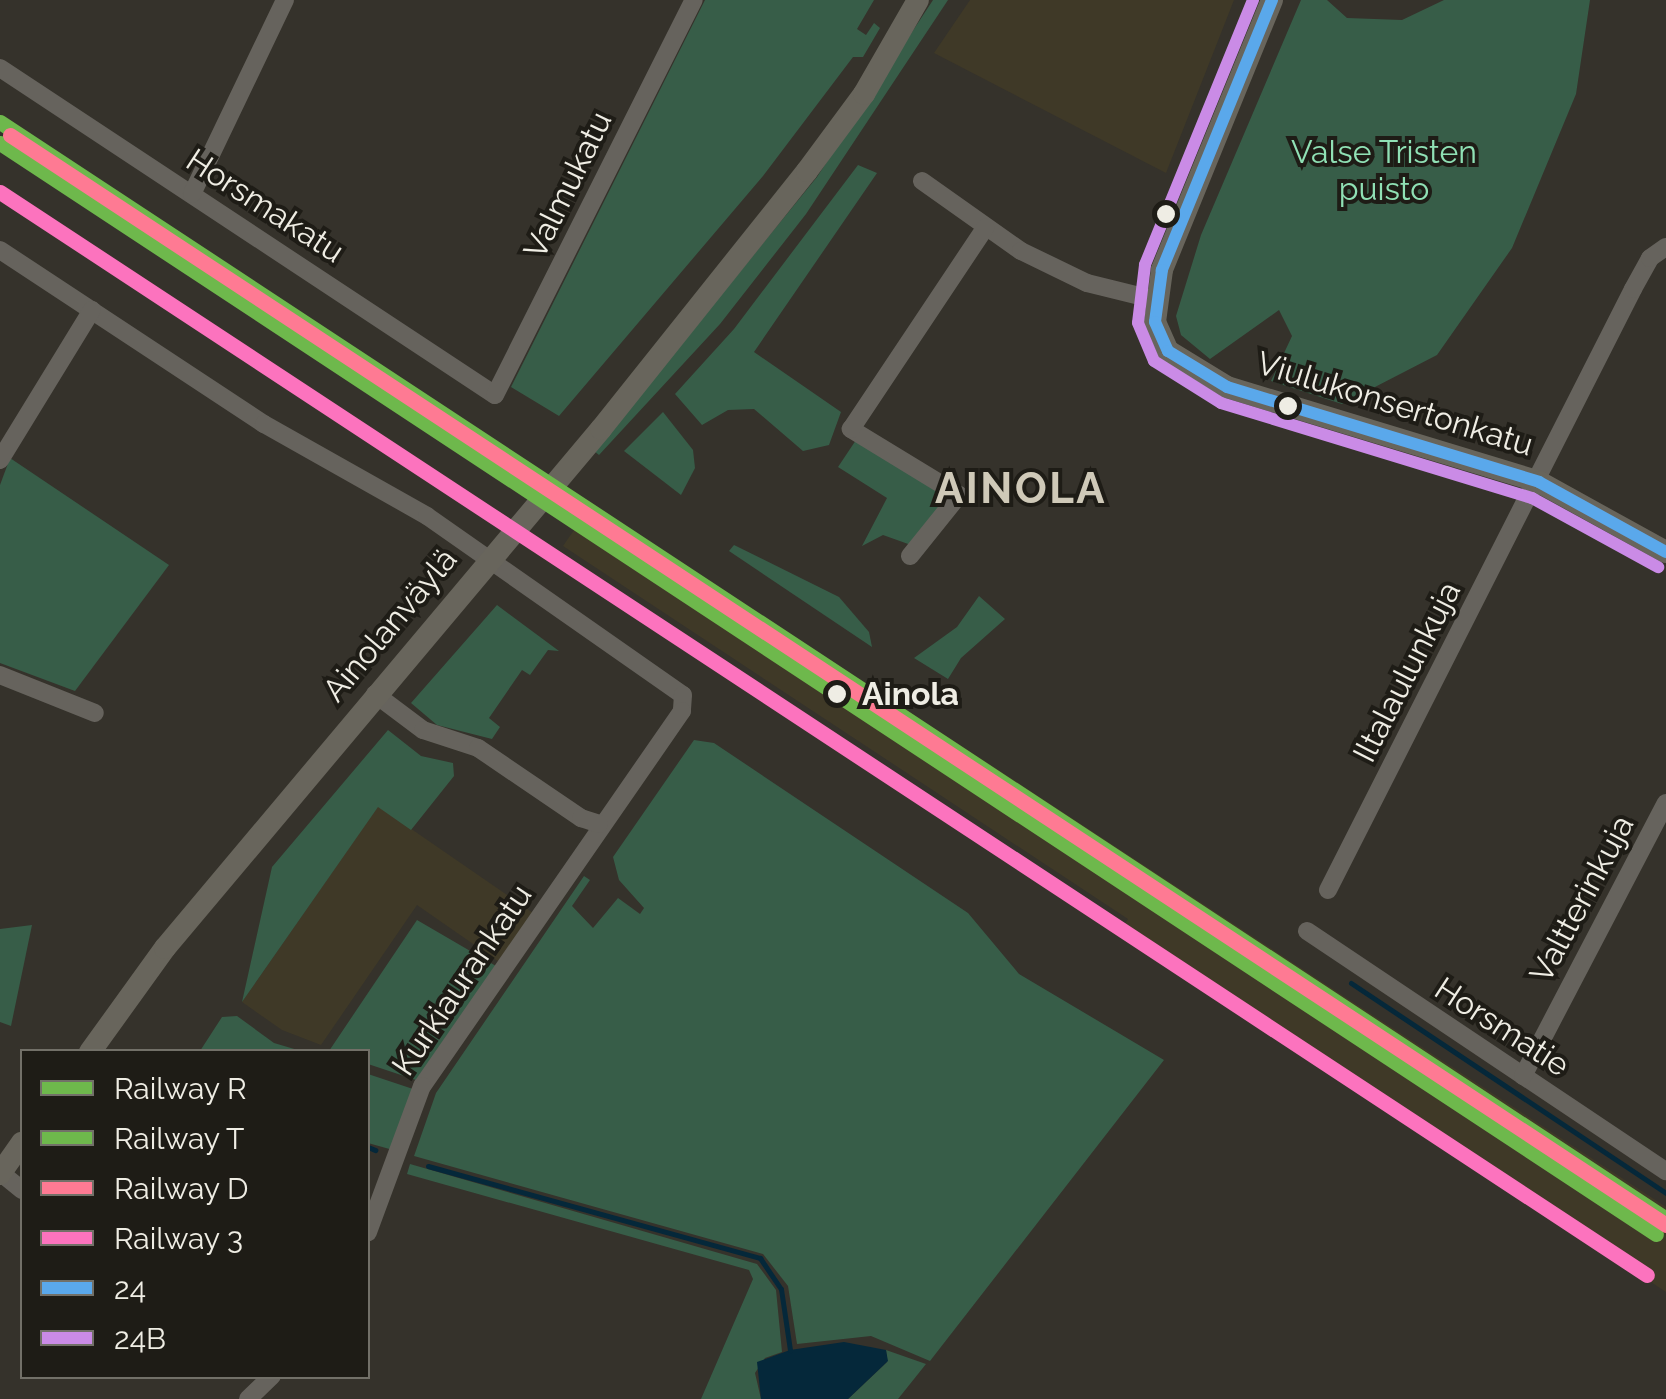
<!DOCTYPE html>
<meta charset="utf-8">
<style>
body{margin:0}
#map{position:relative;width:1666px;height:1399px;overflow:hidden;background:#35322b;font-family:Raleway,sans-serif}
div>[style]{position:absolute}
.built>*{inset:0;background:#3f3927}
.green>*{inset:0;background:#375d48}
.water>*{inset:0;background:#05283a}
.stream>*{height:5px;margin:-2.5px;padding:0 2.5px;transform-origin:2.5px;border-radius:2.5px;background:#05283a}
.street>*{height:18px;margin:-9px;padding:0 9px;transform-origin:9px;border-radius:9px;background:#66635d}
.secondary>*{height:22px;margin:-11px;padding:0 11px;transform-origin:11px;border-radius:11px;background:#68655c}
.bus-1>*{height:12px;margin:-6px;padding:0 6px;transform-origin:6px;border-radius:6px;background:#5aa8eb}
.bus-2>*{height:12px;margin:-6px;padding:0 6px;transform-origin:6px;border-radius:6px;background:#ca8be6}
.rail-1>*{height:15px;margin:-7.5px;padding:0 7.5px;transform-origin:7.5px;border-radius:7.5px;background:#6eb84c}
.rail-2>*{height:15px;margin:-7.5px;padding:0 7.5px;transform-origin:7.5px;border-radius:7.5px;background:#6eb84c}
.rail-3>*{height:15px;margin:-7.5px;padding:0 7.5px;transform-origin:7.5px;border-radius:7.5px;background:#fe7a93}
.rail-4>*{height:15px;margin:-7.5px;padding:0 7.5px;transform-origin:7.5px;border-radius:7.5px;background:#fc73be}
.dots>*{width:28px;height:28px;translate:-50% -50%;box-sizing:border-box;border:5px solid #1e1c16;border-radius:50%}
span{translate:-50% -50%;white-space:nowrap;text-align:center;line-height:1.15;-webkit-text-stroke:8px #1e1c16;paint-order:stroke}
.park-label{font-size:32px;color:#90e1b5}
.street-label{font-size:32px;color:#efede4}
.stop-label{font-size:32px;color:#efede4;font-weight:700}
.left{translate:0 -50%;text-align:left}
.district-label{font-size:42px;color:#cfc9b8;font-weight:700;letter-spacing:2.5px}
.legend{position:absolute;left:20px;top:1049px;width:350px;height:330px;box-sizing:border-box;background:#1e1c16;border:2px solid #727068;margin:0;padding:12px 18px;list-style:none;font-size:30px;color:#efede4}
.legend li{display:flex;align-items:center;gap:20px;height:50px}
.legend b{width:50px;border:2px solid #727068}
</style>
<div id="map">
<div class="built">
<i style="clip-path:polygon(970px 0,1234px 0,1166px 173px,934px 53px)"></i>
<i style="clip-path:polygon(592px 504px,1666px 1207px,1666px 1292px,1120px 931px,1128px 919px,563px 546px)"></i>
<i style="clip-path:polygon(378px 806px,533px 913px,499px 962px,417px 905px,321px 1045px,282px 1030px,242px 1002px)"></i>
</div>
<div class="green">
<i style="clip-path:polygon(705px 0,874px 0,857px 29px,866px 35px,874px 23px,880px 28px,863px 57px,853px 57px,763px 176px,559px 416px,511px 387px)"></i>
<i style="clip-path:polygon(933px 0,948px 0,806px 214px,720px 324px,599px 455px,594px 451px,817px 177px)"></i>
<i style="clip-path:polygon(1301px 0,1327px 0,1347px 18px,1402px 20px,1444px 0,1590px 0,1576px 94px,1512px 248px,1437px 355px,1342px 404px,1271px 381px,1292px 336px,1279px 310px,1210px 359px,1181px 335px,1176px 316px,1201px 235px)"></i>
<i style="clip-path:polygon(858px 165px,877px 173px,754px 352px,841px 412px,829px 445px,803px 451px,754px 409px,728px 410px,702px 425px,675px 394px,734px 329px)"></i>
<i style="clip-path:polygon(663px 412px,693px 450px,695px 468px,681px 495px,624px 451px)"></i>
<i style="clip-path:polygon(856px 440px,951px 496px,911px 545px,883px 535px,862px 546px,887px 498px,838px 467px)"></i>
<i style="clip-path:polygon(10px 458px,169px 565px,75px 691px,0 663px,0 485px)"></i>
<i style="clip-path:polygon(734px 545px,839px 597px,869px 632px,872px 647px,729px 551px)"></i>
<i style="clip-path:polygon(979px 596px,1005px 619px,961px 658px,948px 679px,914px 658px,957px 627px)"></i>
<i style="clip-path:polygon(497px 605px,559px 651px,548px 650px,530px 675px,522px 670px,489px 718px,500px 727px,492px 739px,437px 725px,411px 703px)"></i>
<i style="clip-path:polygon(388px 730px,421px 756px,453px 763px,454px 776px,411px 830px,378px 807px,242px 1002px,272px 867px)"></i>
<i style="clip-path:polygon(694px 740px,714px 743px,968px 913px,1019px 974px,1164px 1060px,930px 1361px,871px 1336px,797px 1344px,788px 1286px,763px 1254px,414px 1156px,436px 1093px,584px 876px,590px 880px,572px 906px,593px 928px,618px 898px,640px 914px,644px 908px,619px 880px,613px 857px)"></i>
<i style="clip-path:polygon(417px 920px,496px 966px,419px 1081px,368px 1064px,368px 1052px,329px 1051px)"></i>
<i style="clip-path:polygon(32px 925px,11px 1026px,0 1022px,0 929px)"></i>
<i style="clip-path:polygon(237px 1016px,274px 1043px,301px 1051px,200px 1051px,222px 1017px)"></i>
<i style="clip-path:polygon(368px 1074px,413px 1089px,393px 1150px,368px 1143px)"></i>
<i style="clip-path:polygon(410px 1164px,757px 1264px,776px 1290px,782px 1352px,765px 1358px,755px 1373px,761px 1399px,701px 1399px,753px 1279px,749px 1270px,407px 1174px)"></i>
<i style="clip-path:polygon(886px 1350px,926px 1364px,898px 1399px,848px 1399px,887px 1362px)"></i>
</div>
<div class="water">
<i style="clip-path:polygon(844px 1342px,886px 1350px,888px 1361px,848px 1399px,761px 1399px,757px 1362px,790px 1350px)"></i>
</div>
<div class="stream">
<i style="left:1351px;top:983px;width:379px;rotate:33.7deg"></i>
<i style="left:368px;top:1147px;width:8px;rotate:23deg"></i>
<i style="left:428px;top:1166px;width:345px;rotate:15.5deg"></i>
<i style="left:760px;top:1258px;width:37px;rotate:56deg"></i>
<i style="left:781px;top:1289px;width:62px;rotate:81.6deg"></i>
</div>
<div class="street">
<i style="left:0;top:68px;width:593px;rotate:33.45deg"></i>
<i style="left:495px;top:395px;width:442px;rotate:-63.3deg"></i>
<i style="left:922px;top:181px;width:121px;rotate:35.3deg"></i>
<i style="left:1021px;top:251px;width:73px;rotate:25.9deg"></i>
<i style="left:1087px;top:283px;width:71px;rotate:13.8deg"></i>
<i style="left:192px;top:194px;width:215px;rotate:-64.4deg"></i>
<i style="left:0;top:250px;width:316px;rotate:33.4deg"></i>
<i style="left:264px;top:424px;width:187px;rotate:29.4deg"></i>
<i style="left:427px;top:516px;width:312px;rotate:35deg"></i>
<i style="left:683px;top:695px;width:16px;rotate:94deg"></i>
<i style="left:682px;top:711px;width:456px;rotate:124.7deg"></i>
<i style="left:422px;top:1086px;width:156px;rotate:110.3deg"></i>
<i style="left:0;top:460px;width:176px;rotate:-58.5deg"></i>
<i style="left:910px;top:556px;width:78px;rotate:-51.2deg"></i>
<i style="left:959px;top:495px;width:127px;rotate:-148.6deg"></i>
<i style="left:851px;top:429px;width:242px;rotate:-56.3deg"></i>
<i style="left:0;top:675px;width:102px;rotate:21.8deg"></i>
<i style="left:375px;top:694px;width:60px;rotate:36.9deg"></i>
<i style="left:423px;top:730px;width:58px;rotate:18.1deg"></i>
<i style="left:478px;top:748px;width:125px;rotate:34.2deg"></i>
<i style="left:581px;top:818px;width:19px;rotate:18deg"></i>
<i style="left:1328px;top:890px;width:674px;rotate:-63.09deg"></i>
<i style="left:1633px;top:289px;width:35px;rotate:-61deg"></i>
<i style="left:1650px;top:258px;width:19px;rotate:-35deg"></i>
<i style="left:1307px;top:931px;width:432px;rotate:33.8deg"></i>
<i style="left:1523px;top:1076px;width:308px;rotate:-62.4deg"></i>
<i style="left:1px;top:1173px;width:27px;rotate:39deg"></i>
<i style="left:248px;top:1399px;width:33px;rotate:-44deg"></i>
</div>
<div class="secondary">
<i style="left:1272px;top:0;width:292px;rotate:112.2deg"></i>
<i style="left:1162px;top:270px;width:52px;rotate:97.7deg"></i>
<i style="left:1155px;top:322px;width:32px;rotate:66deg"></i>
<i style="left:1168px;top:351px;width:69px;rotate:31.4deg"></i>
<i style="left:1227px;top:387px;width:326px;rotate:16.9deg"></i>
<i style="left:1539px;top:482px;width:145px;rotate:28.9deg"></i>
<i style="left:90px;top:1052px;width:128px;rotate:-54.2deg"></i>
<i style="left:165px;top:948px;width:678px;rotate:-49.97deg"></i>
<i style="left:601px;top:429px;width:330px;rotate:-51.4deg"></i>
<i style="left:807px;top:171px;width:96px;rotate:-53.5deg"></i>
<i style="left:864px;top:94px;width:108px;rotate:-60.1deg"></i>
<i style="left:0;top:1174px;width:38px;rotate:-55deg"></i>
</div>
<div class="bus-1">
<i style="left:1272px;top:0;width:292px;rotate:112.2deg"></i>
<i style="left:1162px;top:270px;width:52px;rotate:97.7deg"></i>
<i style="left:1155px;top:322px;width:32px;rotate:66deg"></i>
<i style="left:1168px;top:351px;width:69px;rotate:31.4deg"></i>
<i style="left:1227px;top:387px;width:326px;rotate:16.9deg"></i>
<i style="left:1539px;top:482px;width:145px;rotate:28.9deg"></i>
</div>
<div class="bus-2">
<i style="left:1253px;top:0;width:286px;rotate:112.2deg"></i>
<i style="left:1145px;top:265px;width:58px;rotate:96.9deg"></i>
<i style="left:1138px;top:323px;width:41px;rotate:67.2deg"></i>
<i style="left:1154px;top:361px;width:79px;rotate:32.1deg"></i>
<i style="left:1221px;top:403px;width:325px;rotate:17deg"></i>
<i style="left:1532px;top:498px;width:144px;rotate:28.7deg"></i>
</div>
<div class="rail-1">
<i style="left:0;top:122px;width:1995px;rotate:33.36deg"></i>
</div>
<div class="rail-2">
<i style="left:0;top:143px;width:1983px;rotate:33.38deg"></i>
</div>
<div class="rail-3">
<i style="left:10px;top:135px;width:1983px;rotate:33.35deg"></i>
</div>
<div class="rail-4">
<i style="left:0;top:192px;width:1971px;rotate:33.33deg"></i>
</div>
<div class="dots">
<i style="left:1166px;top:214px;background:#efede4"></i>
<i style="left:1288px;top:406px;background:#efede4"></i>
<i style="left:837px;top:694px;background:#efede4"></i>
</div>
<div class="park-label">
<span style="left:1384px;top:171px">Valse Tristen<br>puisto</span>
</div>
<div class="street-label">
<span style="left:568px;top:185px;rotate:-64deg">Valmukatu</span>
<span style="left:265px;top:206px;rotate:33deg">Horsmakatu</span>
<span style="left:1395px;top:404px;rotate:17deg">Viulukonsertonkatu</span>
<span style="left:390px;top:625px;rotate:-50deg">Ainolanväylä</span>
<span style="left:1407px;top:672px;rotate:-63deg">Iltalaulunkuja</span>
<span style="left:1582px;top:899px;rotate:-62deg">Valtterinkuja</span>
<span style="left:462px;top:980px;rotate:-56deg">Kurkiaurankatu</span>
<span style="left:1502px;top:1027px;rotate:33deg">Horsmatie</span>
</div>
<div class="stop-label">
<span class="left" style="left:862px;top:694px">Ainola</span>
</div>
<div class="district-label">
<span style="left:1021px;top:489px">AINOLA</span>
</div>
<ul class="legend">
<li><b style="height:12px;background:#6eb84c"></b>Railway R</li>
<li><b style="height:12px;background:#6eb84c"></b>Railway T</li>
<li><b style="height:12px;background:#fe7a93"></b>Railway D</li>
<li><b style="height:12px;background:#fc73be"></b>Railway 3</li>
<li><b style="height:12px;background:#5aa8eb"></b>24</li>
<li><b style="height:12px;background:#ca8be6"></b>24B</li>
</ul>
</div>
